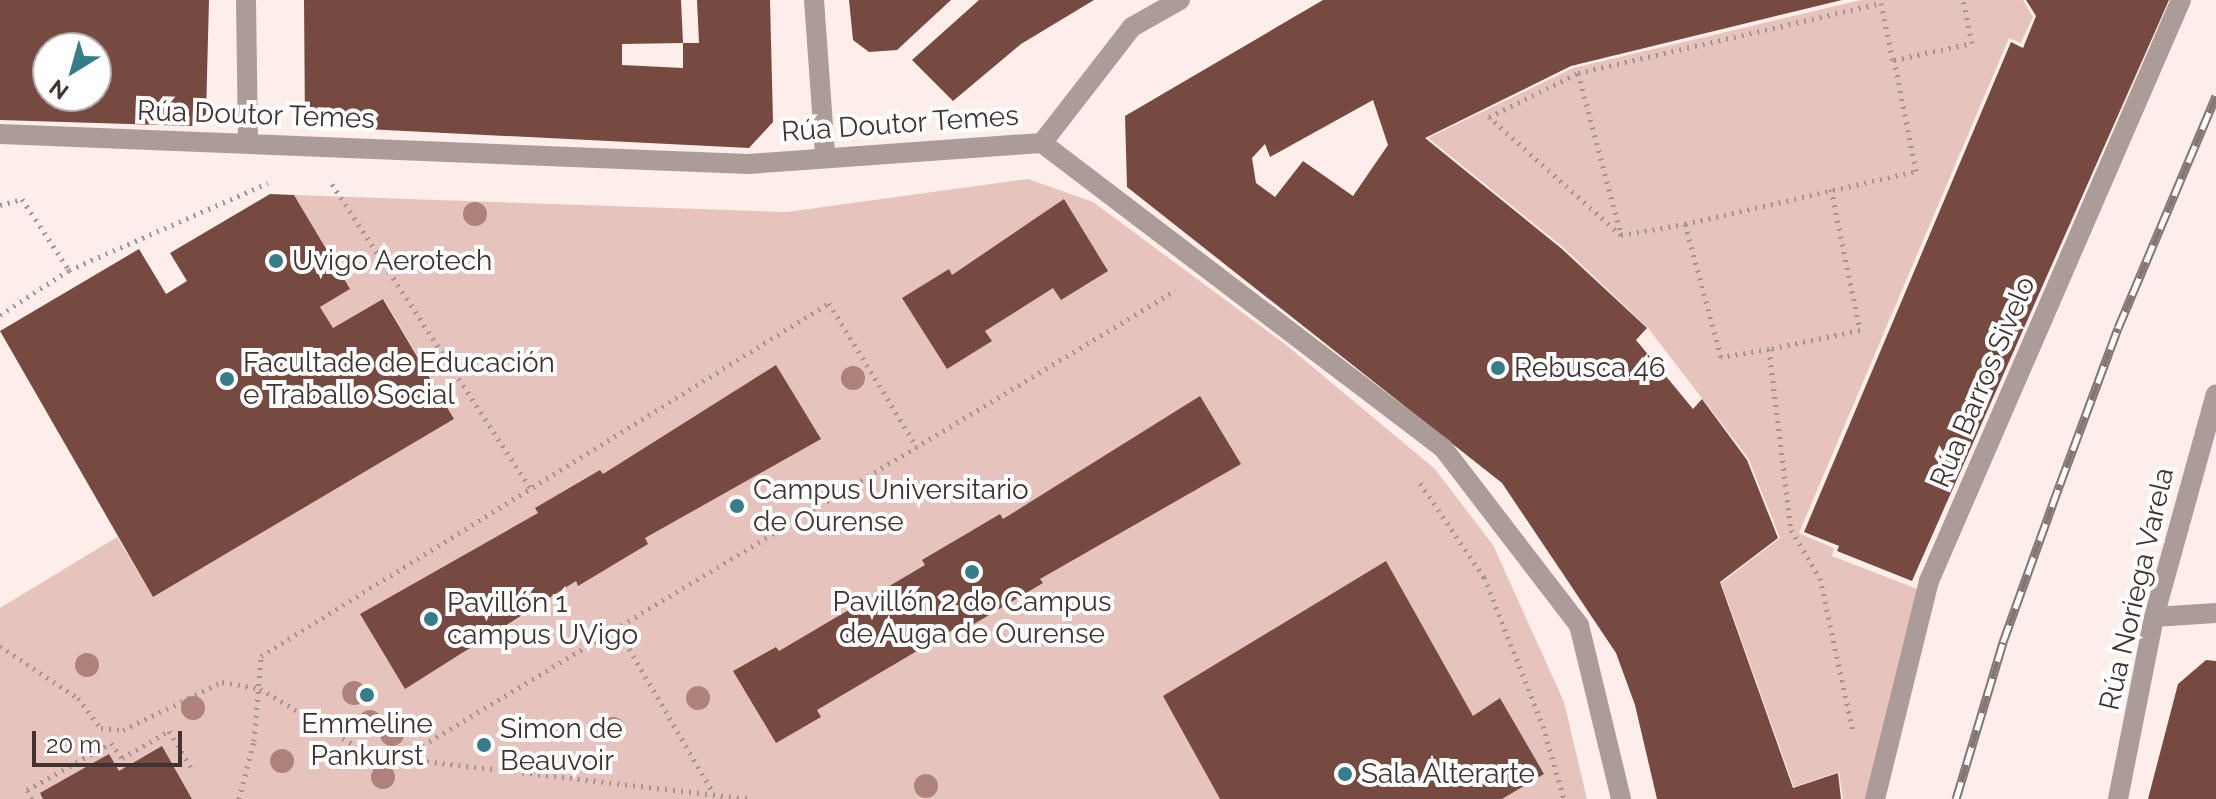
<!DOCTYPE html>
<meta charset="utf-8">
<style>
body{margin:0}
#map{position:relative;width:2216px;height:799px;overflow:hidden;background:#fdeeea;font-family:Raleway,sans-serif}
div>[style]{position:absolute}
.green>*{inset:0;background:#e6c4bd}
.building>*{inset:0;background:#774a41}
.path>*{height:5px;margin-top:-2.5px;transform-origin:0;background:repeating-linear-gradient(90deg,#a39591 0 2px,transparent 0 8px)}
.street>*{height:20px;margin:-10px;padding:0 10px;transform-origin:10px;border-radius:10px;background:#ac9c98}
.rail>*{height:9px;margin-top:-4.5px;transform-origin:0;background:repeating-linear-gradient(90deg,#fff 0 18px,#847672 0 36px);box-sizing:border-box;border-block:2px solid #847672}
.trees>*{width:24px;height:24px;margin:-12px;border-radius:50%;background:#ac827a}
.dots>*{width:22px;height:22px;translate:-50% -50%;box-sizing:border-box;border:4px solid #fff;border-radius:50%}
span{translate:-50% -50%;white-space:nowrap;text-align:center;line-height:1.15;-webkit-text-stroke:8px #fff;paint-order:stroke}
.street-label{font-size:28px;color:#413330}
.poi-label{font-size:28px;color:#413330}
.left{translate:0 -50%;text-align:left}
.north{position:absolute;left:32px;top:32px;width:80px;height:80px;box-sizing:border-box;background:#fff;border:2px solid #b3adac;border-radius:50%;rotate:217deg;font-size:22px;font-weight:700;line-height:32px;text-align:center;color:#413330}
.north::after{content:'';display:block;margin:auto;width:28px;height:36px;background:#367c89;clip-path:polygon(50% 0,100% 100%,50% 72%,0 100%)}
.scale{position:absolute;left:32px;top:731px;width:150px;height:36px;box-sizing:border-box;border:4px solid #413330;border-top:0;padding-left:10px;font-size:24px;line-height:28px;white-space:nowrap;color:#413330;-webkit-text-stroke:6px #fff;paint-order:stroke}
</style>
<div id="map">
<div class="green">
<i style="clip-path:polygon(1861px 0,2023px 0,2033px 17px,2021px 43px,2009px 38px,1799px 533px,1834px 548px,1832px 556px,1920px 590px,1865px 799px,1843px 799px,1839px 772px,1794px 787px,1721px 583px,1780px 538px,1748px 458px,1648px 328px,1564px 248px,1428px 138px,1573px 68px)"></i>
<i style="clip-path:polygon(1028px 179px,1093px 202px,1285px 344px,1435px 469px,1493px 545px,1564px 702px,1587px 799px,0 799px,0 608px,117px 537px,153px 597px,454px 419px,384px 299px,333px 328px,320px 307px,349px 289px,294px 195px,787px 212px)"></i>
</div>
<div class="building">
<i style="clip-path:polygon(evenodd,0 0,209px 0,206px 114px,193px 126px,0 120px,0 0,48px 48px,96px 48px,96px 96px,48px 96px,48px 48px)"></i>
<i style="clip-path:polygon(304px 0,681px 0,683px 43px,622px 44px,622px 65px,683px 68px,683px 43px,699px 43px,697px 0,770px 0,773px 122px,749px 148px,305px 126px)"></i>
<i style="clip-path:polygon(849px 0,951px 0,897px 50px,869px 52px,853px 40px)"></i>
<i style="clip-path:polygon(979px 0,1094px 0,1021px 44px,953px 101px,912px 60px)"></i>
<i style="clip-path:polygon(evenodd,1323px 0,1842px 0,1571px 66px,1425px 138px,1562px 249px,1647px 328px,1636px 340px,1693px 409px,1702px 399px,1747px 460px,1778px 538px,1720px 582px,1793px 788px,1838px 773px,1841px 799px,1657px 799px,1635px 705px,1616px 653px,1502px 483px,1127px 187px,1125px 116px,1323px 0,1373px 100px,1388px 145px,1353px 196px,1303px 161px,1275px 197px,1256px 183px,1252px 158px,1265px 144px,1270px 157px,1373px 100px)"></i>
<i style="clip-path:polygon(2026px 0,2169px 0,1912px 581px,1837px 551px,1839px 546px,1804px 532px,2011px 42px,2023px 48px,2036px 16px)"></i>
<i style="clip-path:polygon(270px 194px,294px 195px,350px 289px,320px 307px,333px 328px,383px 299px,454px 419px,153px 597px,0 331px,139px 249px,166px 294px,187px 281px,170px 253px)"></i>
<i style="clip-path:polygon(1064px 199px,1108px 271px,1061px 300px,1053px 288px,985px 331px,992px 341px,947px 369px,902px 298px,949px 269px,952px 275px)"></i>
<i style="clip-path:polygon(776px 365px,821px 439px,645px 538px,648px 544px,578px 586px,576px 581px,405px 689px,360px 614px,538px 513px,535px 508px,600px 470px,603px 474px)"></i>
<i style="clip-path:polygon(1200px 396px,1241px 464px,1040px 579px,1043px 583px,969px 627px,966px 622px,817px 710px,821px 717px,776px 743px,733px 671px,776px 647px,779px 651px,925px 565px,922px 560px,1000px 514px,1003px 519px)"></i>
<i style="clip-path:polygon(1386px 561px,1473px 716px,1500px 698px,1544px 774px,1502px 799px,1220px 799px,1163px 696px)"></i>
<i style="clip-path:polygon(2206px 660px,2216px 661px,2216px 799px,2148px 799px,2178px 684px)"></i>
<i style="clip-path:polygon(162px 746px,192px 799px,43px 799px,40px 793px,109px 754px,119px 771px)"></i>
</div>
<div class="path">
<i style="left:1578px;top:73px;width:311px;rotate:-13deg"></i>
<i style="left:1881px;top:3px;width:60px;rotate:78.5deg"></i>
<i style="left:332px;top:184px;width:363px;rotate:56.9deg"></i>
<i style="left:1831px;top:189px;width:144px;rotate:78.4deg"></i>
<i style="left:1860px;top:330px;width:93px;rotate:168.2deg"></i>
<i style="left:1769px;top:349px;width:182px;rotate:83.1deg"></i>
<i style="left:1791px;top:530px;width:56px;rotate:58.9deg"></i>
<i style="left:1820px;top:578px;width:157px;rotate:77.9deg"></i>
<i style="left:0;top:205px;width:23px;rotate:-15deg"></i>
<i style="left:22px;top:199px;width:85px;rotate:56.5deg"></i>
<i style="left:1621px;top:235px;width:177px;rotate:-138.2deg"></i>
<i style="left:1489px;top:117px;width:99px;rotate:-26.3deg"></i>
<i style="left:1578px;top:73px;width:168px;rotate:75.1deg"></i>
<i style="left:1621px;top:235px;width:65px;rotate:-9.8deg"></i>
<i style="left:0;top:315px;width:82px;rotate:-33.1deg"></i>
<i style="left:69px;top:270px;width:217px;rotate:-23.6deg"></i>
<i style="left:1769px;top:349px;width:49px;rotate:170.5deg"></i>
<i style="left:1721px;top:357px;width:138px;rotate:-105.1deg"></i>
<i style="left:1685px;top:224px;width:237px;rotate:-12.9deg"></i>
<i style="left:1916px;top:171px;width:113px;rotate:-101.2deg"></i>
<i style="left:1894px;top:60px;width:80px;rotate:-12.3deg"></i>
<i style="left:1972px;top:43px;width:44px;rotate:-101.8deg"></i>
<i style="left:1420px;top:483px;width:114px;rotate:55.8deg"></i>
<i style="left:1484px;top:577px;width:160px;rotate:68.4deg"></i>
<i style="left:1543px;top:726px;width:76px;rotate:74deg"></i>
<i style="left:617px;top:628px;width:192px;rotate:59.7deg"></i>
<i style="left:0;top:646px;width:94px;rotate:33.7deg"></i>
<i style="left:78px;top:698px;width:38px;rotate:53deg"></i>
<i style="left:101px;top:728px;width:22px;rotate:5deg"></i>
<i style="left:123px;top:730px;width:110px;rotate:-25.9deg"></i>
<i style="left:222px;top:682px;width:39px;rotate:10deg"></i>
<i style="left:260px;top:689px;width:129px;rotate:30.7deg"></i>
<i style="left:371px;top:755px;width:383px;rotate:6.6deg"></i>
<i style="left:402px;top:758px;width:904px;rotate:-31.16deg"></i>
<i style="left:32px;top:799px;width:10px;rotate:-119deg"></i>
<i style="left:27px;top:790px;width:96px;rotate:-29.2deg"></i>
<i style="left:111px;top:743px;width:19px;rotate:54deg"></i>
<i style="left:122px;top:758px;width:54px;rotate:-29.9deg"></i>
<i style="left:169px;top:731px;width:42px;rotate:58.6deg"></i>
<i style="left:239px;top:799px;width:60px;rotate:-75.5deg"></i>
<i style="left:254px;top:741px;width:85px;rotate:-85.3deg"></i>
<i style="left:261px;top:656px;width:669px;rotate:-31.86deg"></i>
<i style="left:829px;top:303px;width:169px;rotate:58.6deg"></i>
</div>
<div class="street">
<i style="left:246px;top:0;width:141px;rotate:89.2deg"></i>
<i style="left:814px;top:0;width:155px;rotate:85.9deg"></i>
<i style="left:0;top:134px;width:749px;rotate:2.3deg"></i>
<i style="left:748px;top:164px;width:295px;rotate:-4.1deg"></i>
<i style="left:1042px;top:143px;width:504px;rotate:37.26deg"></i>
<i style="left:1443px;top:448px;width:223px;rotate:52.5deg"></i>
<i style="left:1579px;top:625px;width:179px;rotate:76.4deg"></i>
<i style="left:1042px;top:143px;width:147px;rotate:-52.2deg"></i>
<i style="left:1132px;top:27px;width:55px;rotate:-29.4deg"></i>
<i style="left:2154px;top:617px;width:62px;rotate:-3.7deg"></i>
<i style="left:1875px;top:799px;width:225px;rotate:-76.1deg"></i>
<i style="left:1929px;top:581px;width:633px;rotate:-66.55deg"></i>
<i style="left:2118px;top:799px;width:186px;rotate:-78.8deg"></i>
<i style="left:2154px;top:617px;width:231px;rotate:-74.5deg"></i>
</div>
<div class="rail">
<i style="left:1956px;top:799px;width:164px;rotate:-73.3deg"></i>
<i style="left:2003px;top:642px;width:168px;rotate:-70.2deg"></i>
<i style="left:2060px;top:484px;width:166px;rotate:-69.6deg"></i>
<i style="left:2118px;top:328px;width:252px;rotate:-67.1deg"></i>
</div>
<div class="trees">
<i style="left:475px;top:214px"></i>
<i style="left:853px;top:378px"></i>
<i style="left:87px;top:665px"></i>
<i style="left:354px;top:693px"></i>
<i style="left:698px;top:698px"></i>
<i style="left:193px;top:708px"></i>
<i style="left:370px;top:722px"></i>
<i style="left:613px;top:729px"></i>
<i style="left:392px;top:734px"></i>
<i style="left:282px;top:761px"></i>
<i style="left:383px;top:777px"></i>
<i style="left:926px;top:786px"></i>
</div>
<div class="dots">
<i style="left:276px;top:261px;background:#367c89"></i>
<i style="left:1498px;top:368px;background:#367c89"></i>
<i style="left:227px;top:379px;background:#367c89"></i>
<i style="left:737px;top:506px;background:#367c89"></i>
<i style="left:972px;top:572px;background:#367c89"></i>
<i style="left:431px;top:619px;background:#367c89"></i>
<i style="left:367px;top:695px;background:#367c89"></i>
<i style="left:484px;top:745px;background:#367c89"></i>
<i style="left:1345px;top:774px;background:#367c89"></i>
</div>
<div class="street-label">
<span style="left:256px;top:115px;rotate:2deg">Rúa Doutor Temes</span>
<span style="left:900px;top:124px;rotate:-4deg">Rúa Doutor Temes</span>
<span style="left:1983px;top:382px;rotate:-67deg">Rúa Barros Sivelo</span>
<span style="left:2137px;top:589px;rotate:-77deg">Rúa Noriega Varela</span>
</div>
<div class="poi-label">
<span class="left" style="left:292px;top:261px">Uvigo Aerotech</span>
<span class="left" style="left:243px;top:379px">Facultade de Educación<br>e Traballo Social</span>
<span class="left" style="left:1514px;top:368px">Rebusca 46</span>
<span class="left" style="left:753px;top:506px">Campus Universitario<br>de Ourense</span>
<span style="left:972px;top:618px">Pavillón 2 do Campus<br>de Auga de Ourense</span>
<span class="left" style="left:447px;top:619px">Pavillón 1<br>campus UVigo</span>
<span style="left:367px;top:740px">Emmeline<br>Pankurst</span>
<span class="left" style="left:500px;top:745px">Simon de<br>Beauvoir</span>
<span class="left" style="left:1361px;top:774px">Sala Alterarte</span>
</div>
<div class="north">N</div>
<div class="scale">20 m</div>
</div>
